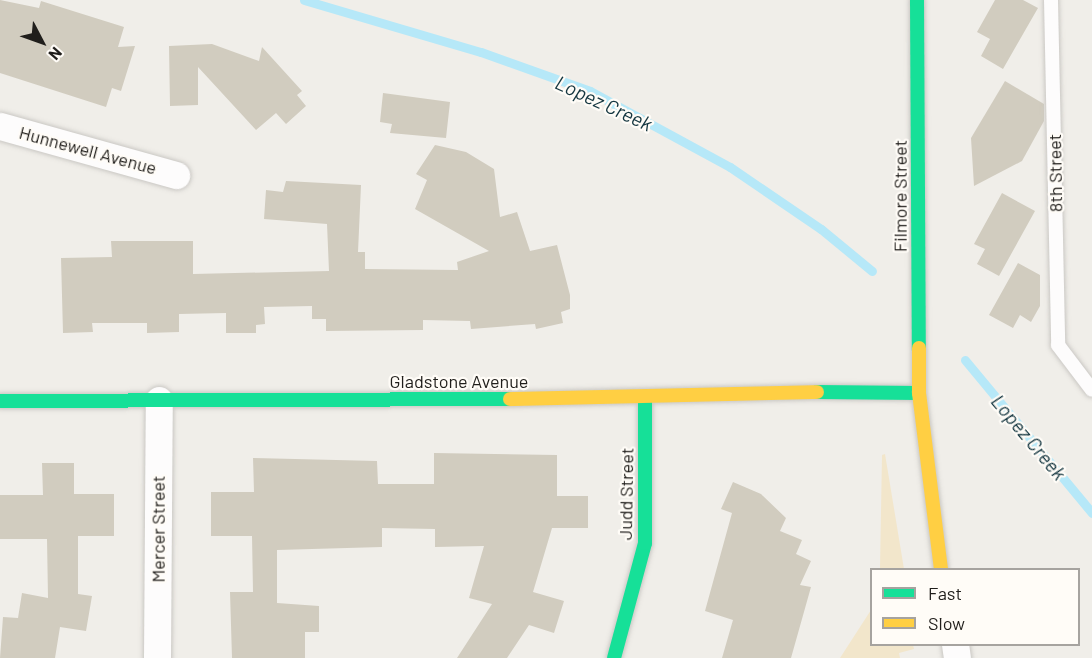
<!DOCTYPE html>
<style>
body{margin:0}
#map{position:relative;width:1092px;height:658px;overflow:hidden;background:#f0eee9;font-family:Barlow,sans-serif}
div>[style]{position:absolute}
.green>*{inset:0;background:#f2e6cb}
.stream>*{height:9px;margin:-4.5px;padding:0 4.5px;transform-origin:4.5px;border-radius:4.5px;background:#b6e8f8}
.building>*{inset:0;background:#d1ccbf}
.roads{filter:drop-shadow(0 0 2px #cac8c4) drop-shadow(0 0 2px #cac8c4)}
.lane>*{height:14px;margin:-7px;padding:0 7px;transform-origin:7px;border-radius:7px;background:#fdfcfc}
.street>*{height:27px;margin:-13.5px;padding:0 13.5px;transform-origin:13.5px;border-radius:13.5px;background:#fdfcfc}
.fast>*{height:14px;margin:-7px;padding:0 7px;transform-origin:7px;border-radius:7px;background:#16e098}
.slow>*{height:14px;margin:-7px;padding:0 7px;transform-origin:7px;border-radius:7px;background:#ffcf43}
span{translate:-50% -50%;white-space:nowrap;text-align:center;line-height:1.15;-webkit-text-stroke:4.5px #fffcf7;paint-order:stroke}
.street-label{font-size:18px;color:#201e1b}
.water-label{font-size:20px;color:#143640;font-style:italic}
.legend{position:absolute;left:870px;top:568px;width:210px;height:78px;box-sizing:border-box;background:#fffcf7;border:2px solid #a6a39f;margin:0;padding:8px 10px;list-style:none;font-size:18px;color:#201e1b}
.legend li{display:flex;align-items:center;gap:12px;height:30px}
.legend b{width:30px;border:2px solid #a6a39f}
.north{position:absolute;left:12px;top:12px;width:60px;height:60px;-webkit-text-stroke:4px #fffcf7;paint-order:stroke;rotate:131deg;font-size:16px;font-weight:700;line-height:24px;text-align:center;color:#201e1b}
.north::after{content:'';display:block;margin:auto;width:21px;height:27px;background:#201e1b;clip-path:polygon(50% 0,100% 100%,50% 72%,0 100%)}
</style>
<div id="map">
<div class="green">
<i style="clip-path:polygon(885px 454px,904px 569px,880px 569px,882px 455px)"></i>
<i style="clip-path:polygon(871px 610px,872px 644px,913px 645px,914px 649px,899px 653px,900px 658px,840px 658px)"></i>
</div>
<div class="stream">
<i style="left:304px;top:0;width:184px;rotate:16.4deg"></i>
<i style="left:481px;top:52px;width:116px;rotate:19.7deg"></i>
<i style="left:590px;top:91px;width:159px;rotate:28.5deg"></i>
<i style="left:730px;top:167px;width:110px;rotate:34.3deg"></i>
<i style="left:821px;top:229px;width:66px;rotate:39.5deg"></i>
<i style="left:965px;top:360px;width:199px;rotate:50.3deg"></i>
</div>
<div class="building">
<i style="clip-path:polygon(0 0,39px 8px,41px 1px,124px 27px,118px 47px,135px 46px,121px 91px,112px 88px,106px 107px,0 73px)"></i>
<i style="clip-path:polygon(995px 0,1023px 0,1038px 8px,1003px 69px,981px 56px,990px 39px,977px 32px)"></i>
<i style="clip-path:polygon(212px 44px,259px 61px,262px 47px,302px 91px,297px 95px,306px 106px,286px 124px,276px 113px,256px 130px,198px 67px,198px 105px,170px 106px,169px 46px)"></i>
<i style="clip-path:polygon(1005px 81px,1044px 104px,1044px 121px,1022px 161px,974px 186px,971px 138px)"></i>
<i style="clip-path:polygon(383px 93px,450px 102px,446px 138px,390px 133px,392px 124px,380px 122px)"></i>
<i style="clip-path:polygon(435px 145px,466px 152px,494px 169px,500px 217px,517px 212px,530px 251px,557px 245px,570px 295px,570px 309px,561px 312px,563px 323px,536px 329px,535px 324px,471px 329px,470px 321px,423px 320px,423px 330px,326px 331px,326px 319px,312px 319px,312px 306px,264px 307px,265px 324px,256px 325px,256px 333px,226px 333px,226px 313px,179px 314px,179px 332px,147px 333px,147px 323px,92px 323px,93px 332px,63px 333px,61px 258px,112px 257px,111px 241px,193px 241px,193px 274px,329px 271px,327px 224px,264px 219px,266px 190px,283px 192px,286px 181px,361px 185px,358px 252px,365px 252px,365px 269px,458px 270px,457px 262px,489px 251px,415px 209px,427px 180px,416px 174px)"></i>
<i style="clip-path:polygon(1002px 193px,1035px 211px,999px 276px,977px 264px,985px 249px,974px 244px)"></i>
<i style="clip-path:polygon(1018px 263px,1040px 275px,1040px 306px,1031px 322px,1020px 315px,1013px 328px,989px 315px)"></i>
<i style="clip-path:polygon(434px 453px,557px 455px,557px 496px,588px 496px,588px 528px,552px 528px,533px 592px,564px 601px,554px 633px,529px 625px,507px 658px,457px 658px,492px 604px,469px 598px,484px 546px,435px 547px,435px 529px,382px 528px,382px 547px,277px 550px,277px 603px,319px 606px,319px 632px,305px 632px,305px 658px,232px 658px,230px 592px,253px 592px,252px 536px,211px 536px,211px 492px,254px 492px,253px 458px,377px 461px,378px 484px,434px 484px)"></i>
<i style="clip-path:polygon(42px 463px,74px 463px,74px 494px,114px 494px,114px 536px,78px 536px,78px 594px,92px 596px,86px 631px,60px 627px,55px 658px,0 658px,3px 617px,18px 618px,22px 593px,48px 598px,47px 539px,0 539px,0 495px,43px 495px)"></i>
<i style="clip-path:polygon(733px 482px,761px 494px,786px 518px,780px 531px,802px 540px,796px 554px,811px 561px,800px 585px,811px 587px,791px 658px,722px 658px,733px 620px,705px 611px,732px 513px,721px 509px)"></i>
</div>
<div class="roads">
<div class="lane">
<i style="left:1051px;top:0;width:345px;rotate:88.8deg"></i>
<i style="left:1058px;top:345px;width:56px;rotate:52.9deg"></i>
</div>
<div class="street">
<i style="left:0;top:126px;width:183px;rotate:15.6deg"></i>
<i style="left:955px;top:644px;width:14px;rotate:82deg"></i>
<i style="left:157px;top:658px;width:258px;rotate:-89.6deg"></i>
</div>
<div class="fast">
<i style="left:917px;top:0;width:348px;rotate:89.7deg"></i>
<i style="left:817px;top:392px;width:102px;rotate:0.6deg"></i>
<i style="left:0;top:401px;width:510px;rotate:-0.22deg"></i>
<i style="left:614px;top:658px;width:119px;rotate:-74.9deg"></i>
<i style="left:645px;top:543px;width:144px;rotate:-90deg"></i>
</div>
<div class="slow">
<i style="left:919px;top:348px;width:45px;rotate:90deg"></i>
<i style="left:919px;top:393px;width:178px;rotate:82.9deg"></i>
<i style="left:510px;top:399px;width:307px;rotate:-1.3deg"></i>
</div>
</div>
<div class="street-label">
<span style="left:88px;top:150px;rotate:15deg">Hunnewell Avenue</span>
<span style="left:1055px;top:173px;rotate:-91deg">8th Street</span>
<span style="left:900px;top:196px;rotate:-90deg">Filmore Street</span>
<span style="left:459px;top:381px">Gladstone Avenue</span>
<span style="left:626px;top:494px;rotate:-89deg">Judd Street</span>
<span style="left:158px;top:529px;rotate:-90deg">Mercer Street</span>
</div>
<div class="water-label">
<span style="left:604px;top:103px;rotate:25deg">Lopez Creek</span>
<span style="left:1029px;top:437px;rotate:50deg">Lopez Creek</span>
</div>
<ul class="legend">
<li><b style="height:8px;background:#16e098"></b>Fast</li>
<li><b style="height:8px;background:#ffcf43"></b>Slow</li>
</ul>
<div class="north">N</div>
</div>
